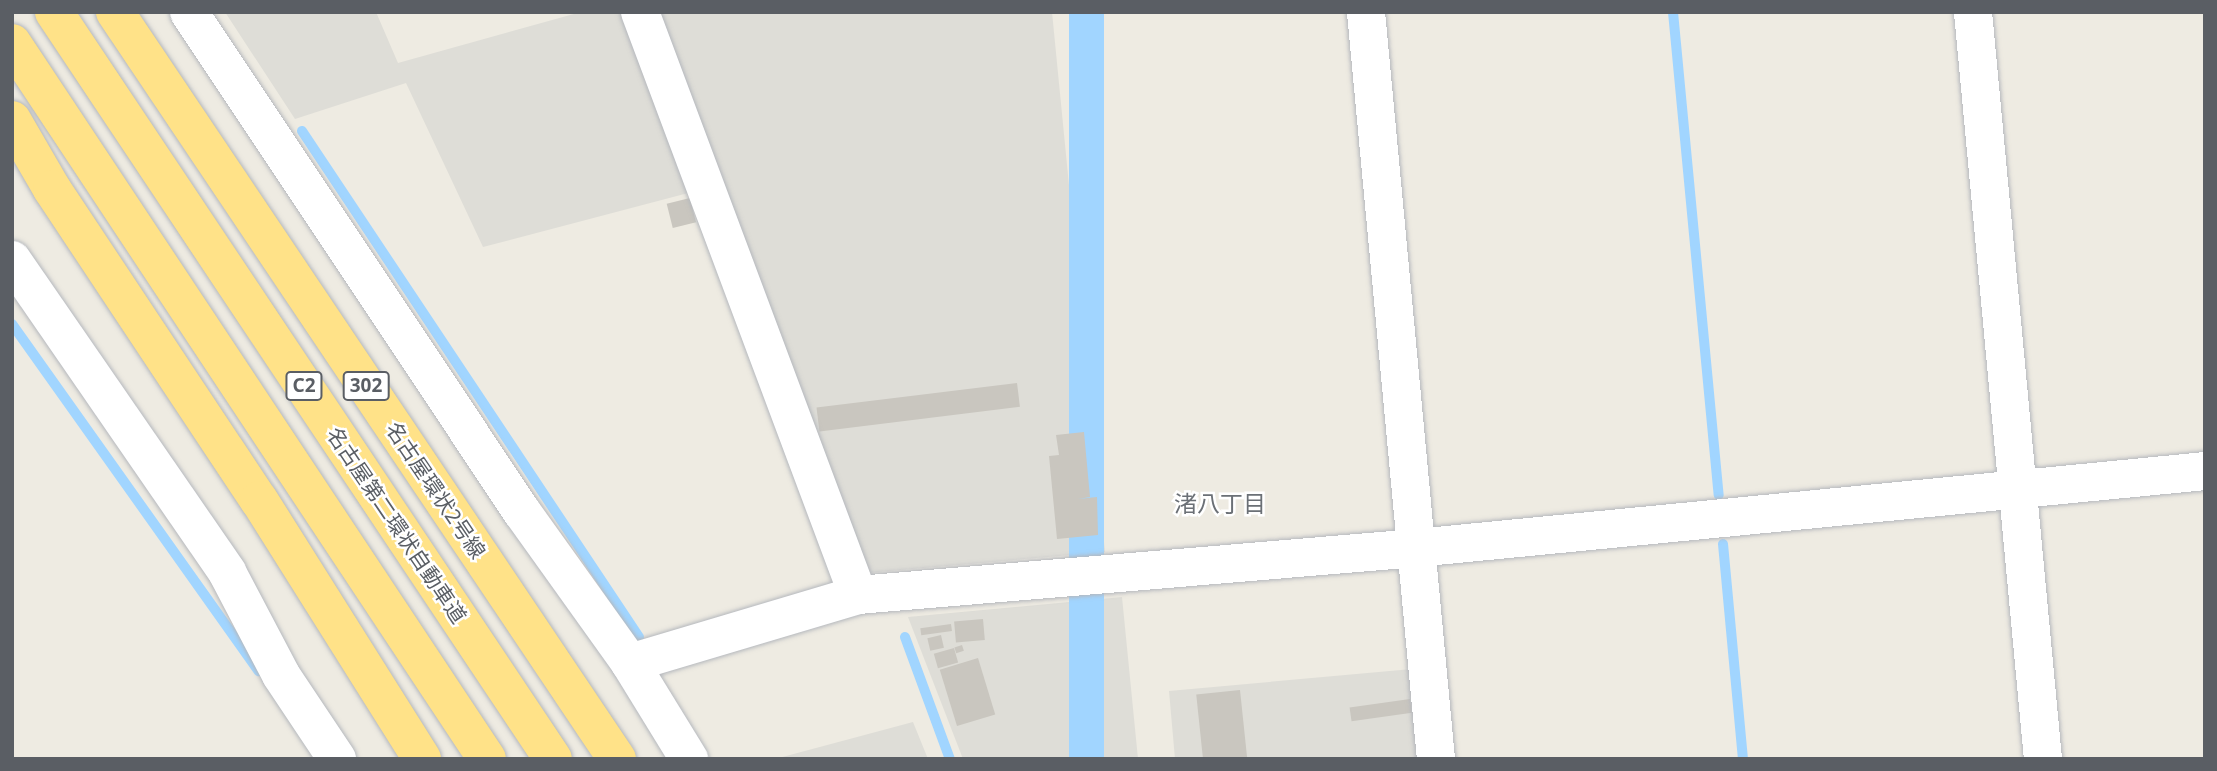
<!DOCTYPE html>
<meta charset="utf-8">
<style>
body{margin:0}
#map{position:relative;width:2217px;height:771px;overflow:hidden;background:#eeebe2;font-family:"Noto Sans","Noto Sans JP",sans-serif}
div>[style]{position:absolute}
.industrial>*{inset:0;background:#deddd7}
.water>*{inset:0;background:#a1d5ff;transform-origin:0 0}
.stream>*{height:10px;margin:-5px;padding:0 5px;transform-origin:5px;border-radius:5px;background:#a1d5ff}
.building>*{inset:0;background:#c9c6bf;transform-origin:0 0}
.roads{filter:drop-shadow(0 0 2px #b5b8bd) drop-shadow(0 0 2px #b5b8bd)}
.minor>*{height:38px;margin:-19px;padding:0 19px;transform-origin:19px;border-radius:19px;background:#fff}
.highway>*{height:38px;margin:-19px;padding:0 19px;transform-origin:19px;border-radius:19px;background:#ffe288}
span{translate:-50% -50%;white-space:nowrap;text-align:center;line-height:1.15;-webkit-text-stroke:5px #fff;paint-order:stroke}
.shield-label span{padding:2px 5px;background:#fff;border:2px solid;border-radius:5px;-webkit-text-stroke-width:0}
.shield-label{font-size:19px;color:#5a5e64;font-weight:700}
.street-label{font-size:21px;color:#5a5e64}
.neighbourhood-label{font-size:23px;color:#6b7076}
.frame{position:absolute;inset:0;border:14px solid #5a5e64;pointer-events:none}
</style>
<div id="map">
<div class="industrial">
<i style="clip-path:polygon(225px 12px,376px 12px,398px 63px,581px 12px,626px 12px,692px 192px,483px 247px,406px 83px,295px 119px)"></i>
<i style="clip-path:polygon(655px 12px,1052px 12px,1105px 552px,866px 573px)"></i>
<i style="clip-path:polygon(1122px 597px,1138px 759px,963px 759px,908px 617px)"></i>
<i style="clip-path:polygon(1412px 669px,1419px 759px,1175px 759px,1169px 691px)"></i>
<i style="clip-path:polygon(913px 722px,928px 759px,775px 759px)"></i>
</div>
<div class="water">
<i style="left:1069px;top:12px;width:35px;height:750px"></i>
</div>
<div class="stream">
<i style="left:1673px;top:12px;width:485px;rotate:84.6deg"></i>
<i style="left:302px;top:131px;width:608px;rotate:56.34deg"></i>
<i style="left:12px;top:324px;width:426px;rotate:54.6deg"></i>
<i style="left:1723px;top:544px;width:216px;rotate:84.7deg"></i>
<i style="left:905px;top:637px;width:130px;rotate:69.8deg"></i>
</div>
<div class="building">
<i style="left:690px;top:198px;width:25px;height:24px;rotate:76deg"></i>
<i style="left:1017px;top:383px;width:24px;height:202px;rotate:83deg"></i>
<i style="clip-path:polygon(1084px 432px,1090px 497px,1078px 499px,1097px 497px,1098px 535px,1057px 539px,1049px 456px,1059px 455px,1056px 435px)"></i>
<i style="left:983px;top:619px;width:21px;height:29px;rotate:85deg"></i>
<i style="left:951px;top:624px;width:7px;height:31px;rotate:82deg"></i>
<i style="left:941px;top:635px;width:13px;height:14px;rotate:77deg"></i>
<i style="left:962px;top:645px;width:6px;height:8px;rotate:72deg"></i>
<i style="left:954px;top:648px;width:15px;height:21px;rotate:74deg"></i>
<i style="left:978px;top:658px;width:59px;height:40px;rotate:73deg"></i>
<i style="left:1240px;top:690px;width:69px;height:44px;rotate:84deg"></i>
<i style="left:1410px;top:699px;width:14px;height:61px;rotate:82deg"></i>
</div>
<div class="roads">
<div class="minor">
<i style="left:189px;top:12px;width:601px;rotate:56.34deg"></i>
<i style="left:522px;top:512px;width:186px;rotate:54.4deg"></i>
<i style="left:630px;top:663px;width:113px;rotate:58.4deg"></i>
<i style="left:640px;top:12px;width:622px;rotate:69.5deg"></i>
<i style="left:1366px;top:12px;width:750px;rotate:84.65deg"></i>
<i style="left:1973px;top:12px;width:750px;rotate:84.65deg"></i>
<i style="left:12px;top:260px;width:379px;rotate:55.4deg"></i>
<i style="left:227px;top:572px;width:116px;rotate:62.3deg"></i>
<i style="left:281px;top:675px;width:101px;rotate:56.3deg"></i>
<i style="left:630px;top:663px;width:238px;rotate:-16.6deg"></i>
<i style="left:858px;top:595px;width:560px;rotate:-4.81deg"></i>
<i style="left:1416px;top:548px;width:793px;rotate:-5.57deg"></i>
</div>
<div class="highway">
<i style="left:54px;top:12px;width:898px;rotate:56.26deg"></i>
<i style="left:115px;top:12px;width:900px;rotate:56.1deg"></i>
<i style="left:12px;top:43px;width:859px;rotate:56.44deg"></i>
<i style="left:12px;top:120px;width:80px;rotate:59.9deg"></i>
<i style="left:52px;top:189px;width:374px;rotate:56.4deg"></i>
<i style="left:259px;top:500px;width:306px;rotate:57.8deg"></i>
</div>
</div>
<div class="shield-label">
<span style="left:304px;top:386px">C2</span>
<span style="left:366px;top:386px">302</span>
</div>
<div class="street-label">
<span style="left:436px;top:490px;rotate:56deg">名古屋環状2号線</span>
<span style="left:397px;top:525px;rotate:56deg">名古屋第二環状自動車道</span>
</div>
<div class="neighbourhood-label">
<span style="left:1220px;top:503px">渚八丁目</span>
</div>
<div class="frame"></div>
</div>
